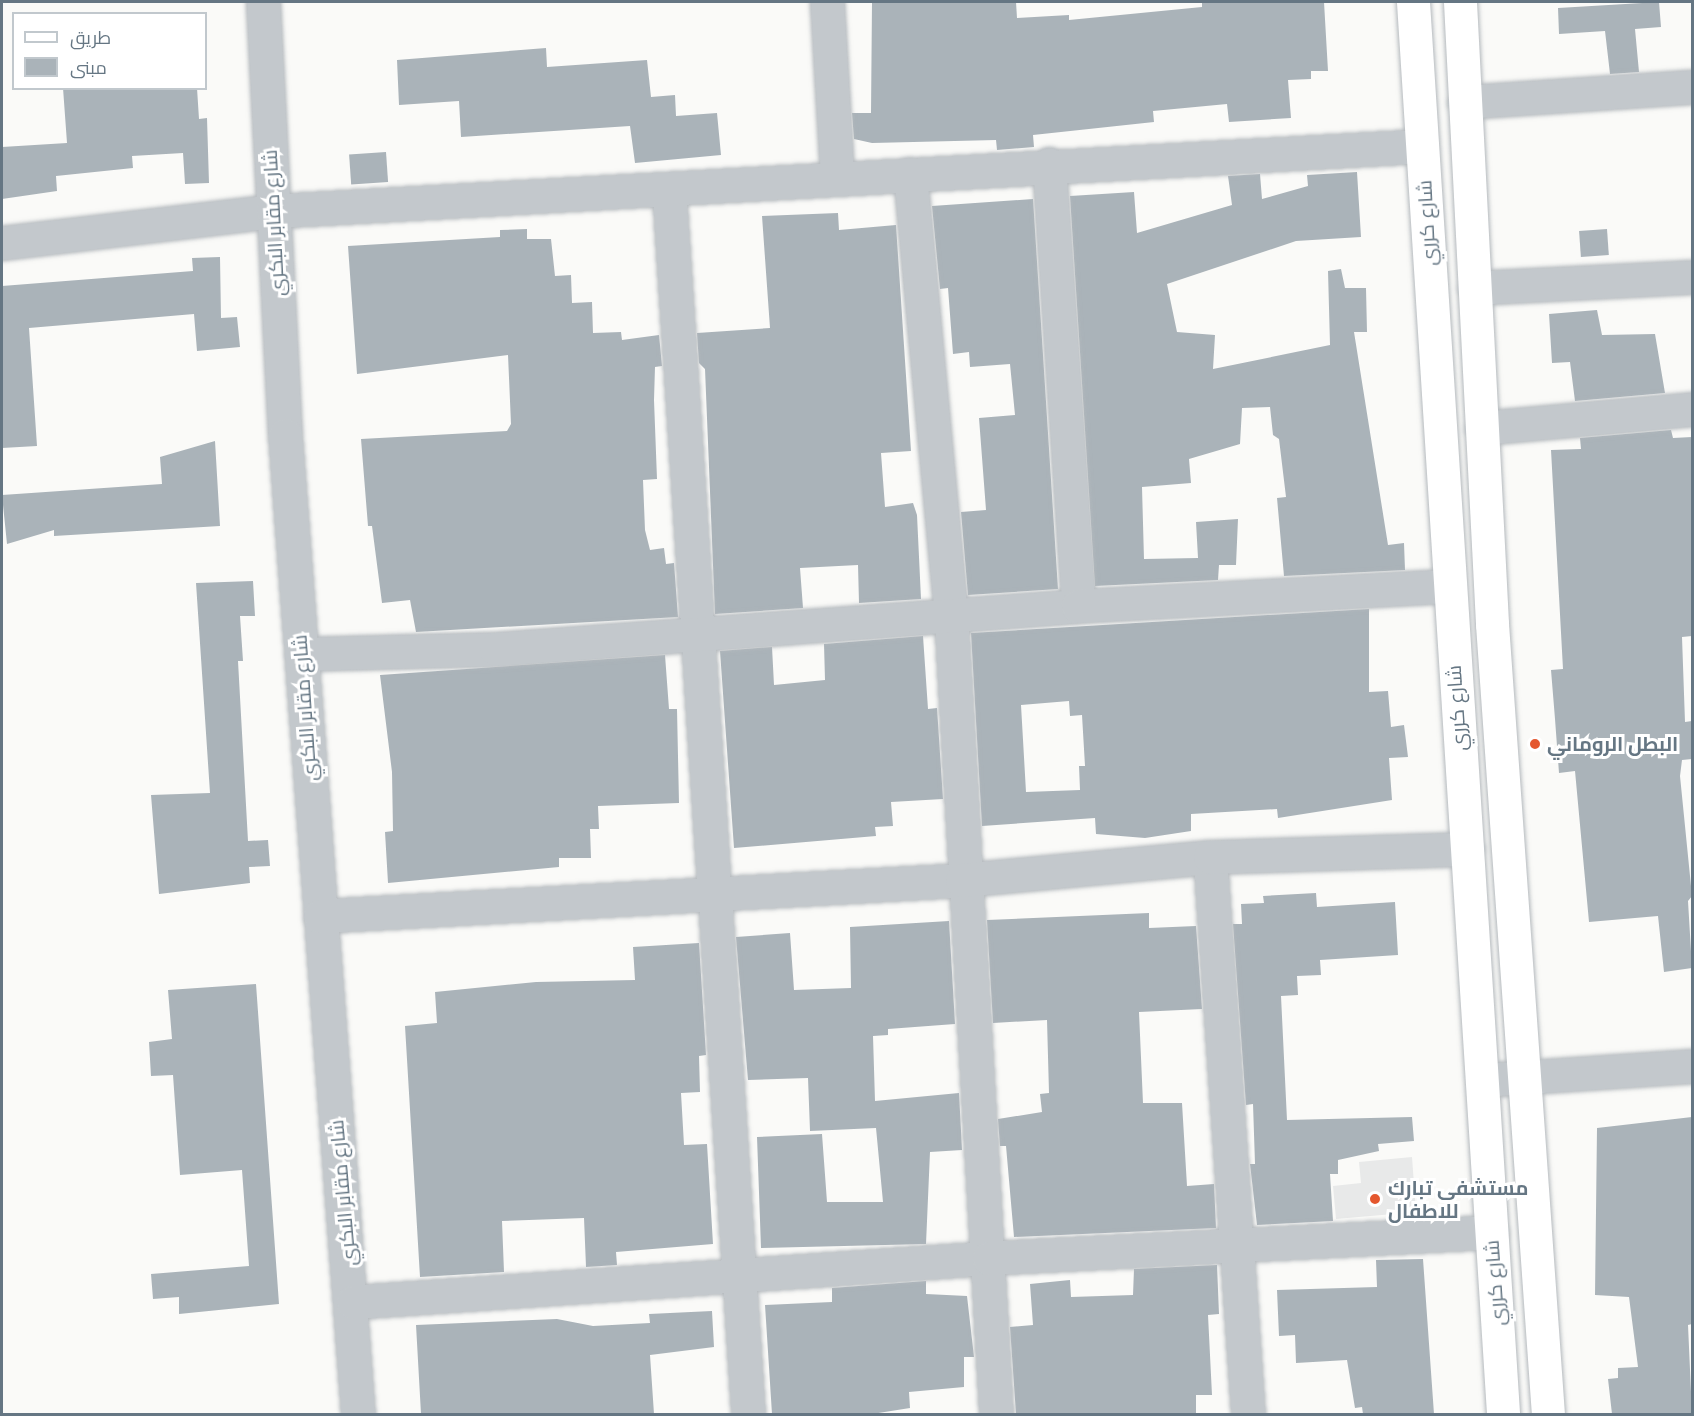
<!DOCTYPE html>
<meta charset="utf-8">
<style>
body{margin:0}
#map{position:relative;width:1694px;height:1416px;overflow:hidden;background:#fafaf8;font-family:Inter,Cairo,sans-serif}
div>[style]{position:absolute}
.built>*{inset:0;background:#e8e9e9}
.building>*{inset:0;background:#aab3b9;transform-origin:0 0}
.roads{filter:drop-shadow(0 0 2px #b5babe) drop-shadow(0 0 2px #b5babe)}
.minor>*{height:33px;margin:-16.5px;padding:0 16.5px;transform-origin:16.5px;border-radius:16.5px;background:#c3c8cc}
.major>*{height:33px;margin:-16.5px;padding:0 16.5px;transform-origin:16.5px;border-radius:16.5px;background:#fff}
.dots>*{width:16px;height:16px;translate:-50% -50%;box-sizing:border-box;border:3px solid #fff;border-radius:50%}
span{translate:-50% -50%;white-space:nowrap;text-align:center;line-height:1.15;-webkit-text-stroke:6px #fff;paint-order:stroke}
.street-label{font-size:20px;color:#657683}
.poi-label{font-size:20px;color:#657683;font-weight:700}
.left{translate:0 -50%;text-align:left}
.frame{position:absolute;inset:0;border:3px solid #657683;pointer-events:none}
.legend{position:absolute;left:12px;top:12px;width:195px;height:78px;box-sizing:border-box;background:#fff;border:2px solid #c1c8cd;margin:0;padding:8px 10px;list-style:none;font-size:18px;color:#657683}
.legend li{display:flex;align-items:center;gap:12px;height:30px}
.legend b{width:30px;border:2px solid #c1c8cd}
</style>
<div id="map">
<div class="built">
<i style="clip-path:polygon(1412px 1157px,1416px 1212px,1336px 1219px,1333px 1186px,1361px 1183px,1359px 1162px)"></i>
</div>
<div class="building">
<i style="clip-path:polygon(872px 2px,1016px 2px,1017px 18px,1069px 15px,1069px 20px,1202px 7px,1202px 2px,1324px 2px,1328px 71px,1311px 71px,1311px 79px,1288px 80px,1291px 118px,1229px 122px,1227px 104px,1153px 111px,1154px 122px,1033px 135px,1034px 147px,997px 150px,996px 140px,872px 143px,854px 139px,852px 113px,871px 113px)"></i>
<i style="clip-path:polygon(1659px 2px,1661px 27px,1635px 29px,1639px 72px,1610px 74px,1605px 31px,1559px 34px,1558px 8px)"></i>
<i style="clip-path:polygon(546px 48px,547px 67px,647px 60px,651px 97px,675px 95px,676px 116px,717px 113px,721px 155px,635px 163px,630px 126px,461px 137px,459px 101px,399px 105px,397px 60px)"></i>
<i style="clip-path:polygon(63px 88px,197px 88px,199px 119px,207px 118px,209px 183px,185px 184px,183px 153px,132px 156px,133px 168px,56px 176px,57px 191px,2px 199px,2px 147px,67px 143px)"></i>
<i style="left:386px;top:152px;width:30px;height:37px;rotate:86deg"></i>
<i style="clip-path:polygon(1357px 172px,1361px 237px,1296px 241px,1167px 284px,1177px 332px,1215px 335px,1213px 369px,1330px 345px,1328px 271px,1341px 269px,1345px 288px,1366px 288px,1367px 332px,1354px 332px,1388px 545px,1404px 543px,1405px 570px,1284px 576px,1277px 498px,1286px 497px,1279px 439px,1273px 435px,1270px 407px,1242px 408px,1240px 444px,1189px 459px,1191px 483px,1142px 487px,1144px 559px,1198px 558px,1196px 522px,1238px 519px,1236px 565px,1219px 565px,1218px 580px,1095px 586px,1070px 196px,1134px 192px,1137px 233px,1232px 205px,1228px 176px,1260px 174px,1262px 199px,1308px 186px,1307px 175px)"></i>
<i style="clip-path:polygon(1033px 199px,1058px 589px,968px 595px,961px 512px,986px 510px,979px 418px,1015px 415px,1010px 364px,970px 367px,969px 352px,953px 354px,948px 288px,940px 289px,932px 206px)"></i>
<i style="clip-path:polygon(838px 213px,839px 230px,896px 225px,911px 451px,881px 453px,885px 507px,913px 503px,917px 515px,921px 599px,859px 603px,858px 565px,800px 568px,803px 608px,715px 614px,705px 369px,699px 363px,697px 333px,770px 328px,762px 216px)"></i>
<i style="clip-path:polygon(527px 229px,527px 239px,551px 239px,555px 276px,571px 275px,572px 303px,592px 302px,593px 333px,621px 332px,622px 340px,659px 335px,662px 366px,655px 367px,654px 400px,657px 479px,643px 480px,645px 530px,650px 550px,664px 548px,666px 564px,674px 563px,678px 617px,416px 632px,410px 600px,382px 603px,372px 526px,368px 526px,361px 439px,507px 431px,511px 424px,508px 355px,357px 374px,348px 246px,500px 237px,500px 230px)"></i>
<i style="left:1607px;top:229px;width:26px;height:28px;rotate:86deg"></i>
<i style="clip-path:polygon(220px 257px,221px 318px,237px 317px,240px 347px,197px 351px,194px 314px,29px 328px,37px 446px,2px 448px,2px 286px,193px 271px,192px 258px)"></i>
<i style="clip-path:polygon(1597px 310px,1602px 335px,1655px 334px,1665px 393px,1575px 401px,1570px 362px,1552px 363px,1549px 314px)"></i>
<i style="clip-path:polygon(1671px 430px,1673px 438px,1692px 437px,1692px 636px,1682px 637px,1685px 722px,1692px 721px,1692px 759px,1682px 760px,1680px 776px,1692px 896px,1688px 901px,1692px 968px,1664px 972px,1658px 916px,1589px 922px,1575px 771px,1559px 773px,1555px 719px,1551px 670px,1563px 669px,1551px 450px,1581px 449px,1580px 438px)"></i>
<i style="clip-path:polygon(215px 441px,220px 526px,54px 536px,54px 530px,7px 544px,2px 495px,162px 484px,160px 457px)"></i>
<i style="clip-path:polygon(253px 581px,255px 616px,240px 616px,243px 661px,238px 661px,248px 841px,268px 840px,270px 866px,249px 867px,250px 883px,159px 894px,151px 795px,210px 793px,196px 583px)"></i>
<i style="clip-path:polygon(evenodd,1369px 609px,1369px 692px,1388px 691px,1391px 727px,1404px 725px,1408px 757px,1389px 758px,1392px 800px,1278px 818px,1277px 809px,1191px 814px,1191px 831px,1145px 838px,1096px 834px,1095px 818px,982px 826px,971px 633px,1369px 609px,1069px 701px,1070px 716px,1082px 715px,1085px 766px,1079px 766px,1080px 790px,1026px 792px,1021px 705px,1069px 701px)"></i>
<i style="clip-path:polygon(923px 636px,928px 709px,937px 708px,943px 799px,891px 802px,893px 826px,875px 827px,876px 836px,734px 848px,720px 651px,772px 647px,774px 685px,825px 680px,824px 644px)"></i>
<i style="clip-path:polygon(665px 655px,669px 709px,677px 709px,679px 803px,598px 806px,599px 829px,590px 829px,591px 858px,559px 858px,559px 867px,388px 883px,385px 832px,393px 831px,392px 772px,380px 675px)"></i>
<i style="clip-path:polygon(1316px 893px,1317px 907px,1395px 902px,1398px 955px,1320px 960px,1321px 975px,1297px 976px,1298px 995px,1281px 996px,1287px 1120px,1412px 1117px,1414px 1141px,1378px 1144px,1379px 1151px,1338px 1160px,1338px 1174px,1330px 1174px,1333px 1221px,1257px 1225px,1250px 1164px,1255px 1164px,1253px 1104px,1246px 1105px,1233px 924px,1242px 924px,1241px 904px,1264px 903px,1263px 896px)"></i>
<i style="clip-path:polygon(1149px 913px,1149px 928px,1196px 926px,1202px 1009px,1139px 1012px,1143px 1103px,1182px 1103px,1187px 1186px,1214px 1184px,1216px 1228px,1014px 1237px,1006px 1146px,1000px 1146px,998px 1119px,1042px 1112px,1040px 1094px,1049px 1093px,1047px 1020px,993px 1023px,987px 920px)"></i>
<i style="clip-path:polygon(949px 921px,955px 1024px,888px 1029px,888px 1035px,873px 1036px,875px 1101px,959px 1093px,962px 1150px,930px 1152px,926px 1244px,761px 1248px,757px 1137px,822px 1134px,827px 1202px,883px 1202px,876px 1128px,810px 1131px,808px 1078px,748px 1080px,736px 937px,790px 933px,794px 990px,851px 988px,850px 927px)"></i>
<i style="clip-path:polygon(699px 943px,706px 1055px,699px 1056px,700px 1092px,681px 1093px,684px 1145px,707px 1144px,713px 1244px,616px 1252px,617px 1265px,586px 1267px,584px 1218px,502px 1221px,504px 1272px,420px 1277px,405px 1026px,437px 1023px,435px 992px,536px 982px,635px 980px,633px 947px)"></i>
<i style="clip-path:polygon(256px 984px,279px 1304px,179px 1314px,179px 1297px,153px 1299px,151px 1274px,249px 1266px,242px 1170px,180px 1175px,173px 1075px,151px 1076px,149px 1042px,172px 1039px,168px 990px)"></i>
<i style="clip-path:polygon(1692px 1117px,1692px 1324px,1688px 1325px,1692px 1414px,1612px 1414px,1608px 1379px,1618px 1378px,1618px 1368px,1638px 1367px,1629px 1297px,1595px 1295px,1597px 1128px)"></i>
<i style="clip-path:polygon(1423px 1259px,1434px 1414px,1363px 1414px,1362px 1407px,1355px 1408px,1347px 1360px,1296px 1363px,1295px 1335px,1279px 1336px,1277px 1290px,1377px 1287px,1376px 1260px)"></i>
<i style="clip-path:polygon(1217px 1265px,1219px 1314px,1208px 1315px,1212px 1395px,1196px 1395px,1196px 1414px,1016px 1414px,1010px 1327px,1033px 1325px,1030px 1284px,1070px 1280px,1071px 1297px,1133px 1295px,1134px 1269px)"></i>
<i style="clip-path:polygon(926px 1281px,926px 1294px,967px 1296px,974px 1357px,964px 1357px,964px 1387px,909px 1392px,910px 1408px,872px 1414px,772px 1414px,765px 1305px,832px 1302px,832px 1288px)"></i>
<i style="clip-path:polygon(712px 1311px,714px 1347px,650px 1355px,654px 1414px,421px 1414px,416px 1325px,557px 1319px,593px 1326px,650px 1323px,649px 1314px)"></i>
</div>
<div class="roads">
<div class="minor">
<i style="left:263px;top:2px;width:434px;rotate:87.1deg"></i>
<i style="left:285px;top:435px;width:982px;rotate:85.74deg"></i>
<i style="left:827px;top:2px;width:176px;rotate:86.7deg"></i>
<i style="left:1464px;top:102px;width:228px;rotate:-3.8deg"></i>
<i style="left:1049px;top:164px;width:443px;rotate:86.2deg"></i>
<i style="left:910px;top:174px;width:444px;rotate:84.7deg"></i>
<i style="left:951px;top:616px;width:799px;rotate:86.77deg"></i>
<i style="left:669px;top:191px;width:1226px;rotate:86.3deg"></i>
<i style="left:2px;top:243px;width:273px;rotate:-6.7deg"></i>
<i style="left:273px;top:211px;width:1151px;rotate:-3.24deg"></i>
<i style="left:1474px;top:288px;width:218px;rotate:-2.9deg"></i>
<i style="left:1481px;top:428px;width:212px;rotate:-5.1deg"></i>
<i style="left:301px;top:654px;width:195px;rotate:-1.5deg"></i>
<i style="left:496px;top:649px;width:584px;rotate:-4.23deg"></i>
<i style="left:1078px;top:606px;width:372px;rotate:-3.1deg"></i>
<i style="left:1210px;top:857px;width:558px;rotate:86.1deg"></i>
<i style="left:320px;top:916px;width:643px;rotate:-3.21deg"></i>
<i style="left:962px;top:880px;width:249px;rotate:-5.3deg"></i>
<i style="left:1210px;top:857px;width:258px;rotate:-1.8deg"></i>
<i style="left:1483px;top:1080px;width:209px;rotate:-3.8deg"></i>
<i style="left:353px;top:1302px;width:638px;rotate:-3.96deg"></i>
<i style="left:989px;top:1258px;width:504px;rotate:-2.96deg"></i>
</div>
<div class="major">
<i style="left:1413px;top:2px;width:1415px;rotate:86.35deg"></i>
<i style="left:1460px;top:2px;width:623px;rotate:87.05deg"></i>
<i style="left:1492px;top:624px;width:792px;rotate:85.95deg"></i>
</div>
</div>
<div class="dots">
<i style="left:1535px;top:744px;background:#e4572e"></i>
<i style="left:1375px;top:1199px;background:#e4572e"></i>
</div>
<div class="street-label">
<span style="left:274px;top:223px;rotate:-93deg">شارع مقابر البكري</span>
<span style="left:1427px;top:223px;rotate:-93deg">شارع كرري</span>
<span style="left:305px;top:708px;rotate:-94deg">شارع مقابر البكري</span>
<span style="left:1457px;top:708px;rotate:-94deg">شارع كرري</span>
<span style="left:343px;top:1193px;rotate:-95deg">شارع مقابر البكري</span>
<span style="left:1495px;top:1283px;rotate:-94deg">شارع كرري</span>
</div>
<div class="poi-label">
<span class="left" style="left:1547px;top:744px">البطل الروماني</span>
<span class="left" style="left:1388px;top:1200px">مستشفى تبارك<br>للاطفال</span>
</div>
<div class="frame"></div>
<ul class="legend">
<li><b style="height:8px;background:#fff"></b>طريق</li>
<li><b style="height:16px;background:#aab3b9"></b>مبنى</li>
</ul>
</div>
